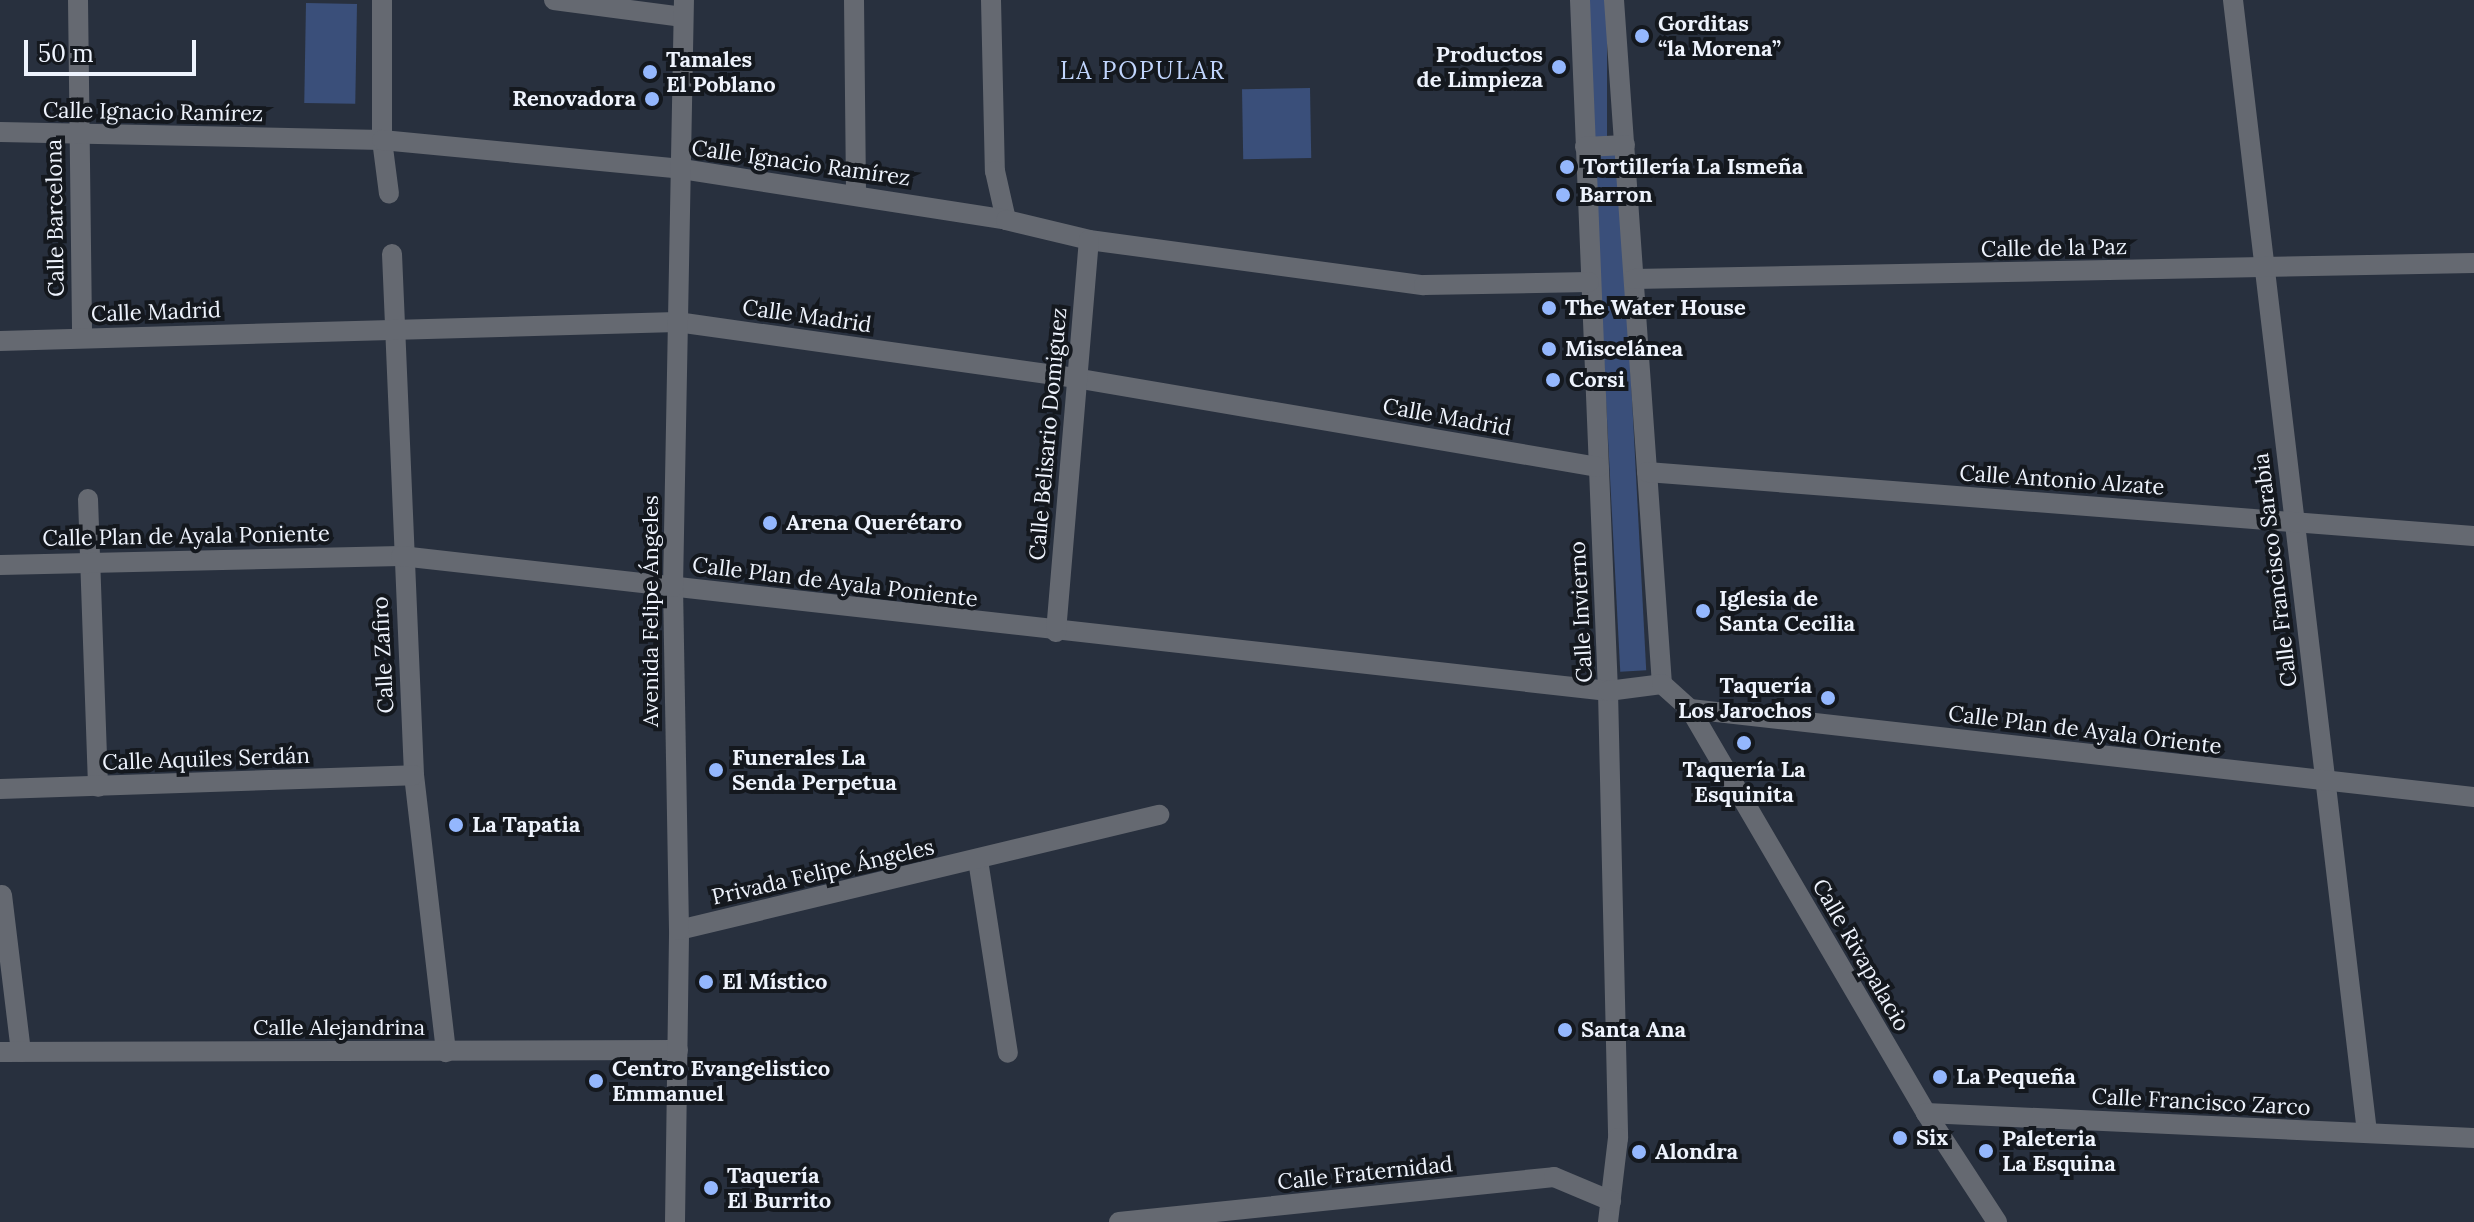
<!DOCTYPE html>
<meta charset="utf-8">
<style>
body{margin:0}
#map{position:relative;width:2474px;height:1222px;overflow:hidden;background:#28303e;font-family:Lora,serif}
div>[style]{position:absolute}
.green>*{inset:0;background:#3a4f7a;transform-origin:0 0}
.minor>*{height:20px;margin:-10px;padding:0 10px;transform-origin:10px;border-radius:10px;background:#656971}
.dots>*{width:22px;height:22px;translate:-50% -50%;box-sizing:border-box;border:4px solid #14181e;border-radius:50%}
span{translate:-50% -50%;white-space:nowrap;text-align:center;line-height:1.15;-webkit-text-stroke:8px #14181e;paint-order:stroke}
.poi-label{font-size:22px;color:#eef3fd;font-weight:700}
.left{translate:0 -50%;text-align:left}
.right{translate:-100% -50%;text-align:right}
.street-label{font-size:22px;color:#eef3fd}
.neighbourhood-label{font-size:24px;color:#c1d5fd;letter-spacing:2px}
.scale{position:absolute;left:24px;top:40px;width:172px;height:36px;box-sizing:border-box;border:4px solid #eef3fd;border-top:0;padding-left:10px;font-size:24px;line-height:28px;white-space:nowrap;color:#eef3fd;-webkit-text-stroke:6px #14181e;paint-order:stroke}
</style>
<div id="map">
<div class="green">
<i style="left:1587px;top:0;width:20px;height:138px"></i>
<i style="left:306px;top:3px;width:51px;height:100px;rotate:1deg"></i>
<i style="left:1310px;top:88px;width:70px;height:68px;rotate:89deg"></i>
<i style="left:1619px;top:151px;width:520px;height:26px;rotate:87deg"></i>
</div>
<div class="minor">
<i style="left:78px;top:0;width:338px;rotate:89.3deg"></i>
<i style="left:382px;top:0;width:140px;rotate:90deg"></i>
<i style="left:382px;top:140px;width:54px;rotate:82.6deg"></i>
<i style="left:554px;top:0;width:130px;rotate:7.5deg"></i>
<i style="left:854px;top:0;width:194px;rotate:89.4deg"></i>
<i style="left:991px;top:0;width:171px;rotate:88.7deg"></i>
<i style="left:995px;top:171px;width:50px;rotate:77.3deg"></i>
<i style="left:1580px;top:0;width:692px;rotate:87.68deg"></i>
<i style="left:1608px;top:691px;width:447px;rotate:88.7deg"></i>
<i style="left:1618px;top:1138px;width:85px;rotate:96.8deg"></i>
<i style="left:1614px;top:0;width:686px;rotate:85.99deg"></i>
<i style="left:2233px;top:0;width:1141px;rotate:83.25deg"></i>
<i style="left:0;top:132px;width:382px;rotate:1.2deg"></i>
<i style="left:382px;top:140px;width:301px;rotate:5.5deg"></i>
<i style="left:682px;top:169px;width:328px;rotate:8.9deg"></i>
<i style="left:1006px;top:220px;width:85px;rotate:13.5deg"></i>
<i style="left:1089px;top:240px;width:338px;rotate:7.7deg"></i>
<i style="left:1424px;top:285px;width:165px;rotate:-1deg"></i>
<i style="left:1585px;top:147px;width:40px;rotate:-2.9deg"></i>
<i style="left:392px;top:254px;width:521px;rotate:87.58deg"></i>
<i style="left:414px;top:775px;width:279px;rotate:83.4deg"></i>
<i style="left:1634px;top:279px;width:840px;rotate:-1.09deg"></i>
<i style="left:0;top:341px;width:677px;rotate:-1.61deg"></i>
<i style="left:677px;top:322px;width:402px;rotate:8deg"></i>
<i style="left:1075px;top:378px;width:531px;rotate:9.66deg"></i>
<i style="left:1647px;top:472px;width:829px;rotate:4.43deg"></i>
<i style="left:88px;top:499px;width:288px;rotate:88deg"></i>
<i style="left:0;top:565px;width:401px;rotate:-1.3deg"></i>
<i style="left:401px;top:556px;width:1215px;rotate:6.38deg"></i>
<i style="left:1608px;top:691px;width:54px;rotate:-7.4deg"></i>
<i style="left:1056px;top:632px;width:393px;rotate:-85.2deg"></i>
<i style="left:1662px;top:684px;width:38px;rotate:42deg"></i>
<i style="left:1690px;top:709px;width:468px;rotate:59.7deg"></i>
<i style="left:1926px;top:1113px;width:130px;rotate:56.9deg"></i>
<i style="left:1690px;top:709px;width:789px;rotate:6.4deg"></i>
<i style="left:0;top:789px;width:414px;rotate:-1.9deg"></i>
<i style="left:978px;top:860px;width:195px;rotate:81.2deg"></i>
<i style="left:2px;top:895px;width:158px;rotate:83.1deg"></i>
<i style="left:679px;top:930px;width:494px;rotate:-13.5deg"></i>
<i style="left:0;top:1052px;width:678px;rotate:-0.17deg"></i>
<i style="left:1926px;top:1113px;width:549px;rotate:2.61deg"></i>
<i style="left:675px;top:1222px;width:292px;rotate:-89.2deg"></i>
<i style="left:679px;top:930px;width:343px;rotate:-91deg"></i>
<i style="left:673px;top:587px;width:587px;rotate:-88.93deg"></i>
<i style="left:1119px;top:1222px;width:437px;rotate:-5.9deg"></i>
<i style="left:1554px;top:1177px;width:62px;rotate:22.8deg"></i>
</div>
<div class="dots">
<i style="left:1642px;top:36px;background:#94b7fd"></i>
<i style="left:1559px;top:67px;background:#94b7fd"></i>
<i style="left:650px;top:72px;background:#94b7fd"></i>
<i style="left:652px;top:99px;background:#94b7fd"></i>
<i style="left:1567px;top:167px;background:#94b7fd"></i>
<i style="left:1563px;top:195px;background:#94b7fd"></i>
<i style="left:1549px;top:308px;background:#94b7fd"></i>
<i style="left:1549px;top:349px;background:#94b7fd"></i>
<i style="left:1553px;top:380px;background:#94b7fd"></i>
<i style="left:770px;top:523px;background:#94b7fd"></i>
<i style="left:1703px;top:611px;background:#94b7fd"></i>
<i style="left:1828px;top:698px;background:#94b7fd"></i>
<i style="left:1744px;top:743px;background:#94b7fd"></i>
<i style="left:716px;top:770px;background:#94b7fd"></i>
<i style="left:456px;top:825px;background:#94b7fd"></i>
<i style="left:706px;top:982px;background:#94b7fd"></i>
<i style="left:1565px;top:1030px;background:#94b7fd"></i>
<i style="left:1940px;top:1077px;background:#94b7fd"></i>
<i style="left:596px;top:1081px;background:#94b7fd"></i>
<i style="left:1900px;top:1138px;background:#94b7fd"></i>
<i style="left:1986px;top:1151px;background:#94b7fd"></i>
<i style="left:1639px;top:1152px;background:#94b7fd"></i>
<i style="left:711px;top:1188px;background:#94b7fd"></i>
</div>
<div class="poi-label">
<span class="left" style="left:1658px;top:36px">Gorditas<br>“la Morena”</span>
<span class="right" style="left:1543px;top:67px">Productos<br>de Limpieza</span>
<span class="left" style="left:666px;top:72px">Tamales<br>El Poblano</span>
<span class="right" style="left:636px;top:99px">Renovadora</span>
<span class="left" style="left:1583px;top:167px">Tortillería La Ismeña</span>
<span class="left" style="left:1579px;top:195px">Barron</span>
<span class="left" style="left:1565px;top:308px">The Water House</span>
<span class="left" style="left:1565px;top:349px">Miscelánea</span>
<span class="left" style="left:1569px;top:380px">Corsi</span>
<span class="left" style="left:786px;top:523px">Arena Querétaro</span>
<span class="left" style="left:1719px;top:611px">Iglesia de<br>Santa Cecilia</span>
<span class="right" style="left:1812px;top:698px">Taquería<br>Los Jarochos</span>
<span class="left" style="left:732px;top:770px">Funerales La<br>Senda Perpetua</span>
<span style="left:1744px;top:782px">Taquería La<br>Esquinita</span>
<span class="left" style="left:472px;top:825px">La Tapatia</span>
<span class="left" style="left:722px;top:982px">El Místico</span>
<span class="left" style="left:1581px;top:1030px">Santa Ana</span>
<span class="left" style="left:612px;top:1081px">Centro Evangelistico<br>Emmanuel</span>
<span class="left" style="left:1956px;top:1077px">La Pequeña</span>
<span class="left" style="left:1916px;top:1138px">Six</span>
<span class="left" style="left:2002px;top:1151px">Paleteria<br>La Esquina</span>
<span class="left" style="left:1655px;top:1152px">Alondra</span>
<span class="left" style="left:727px;top:1188px">Taquería<br>El Burrito</span>
</div>
<div class="street-label">
<span style="left:153px;top:112px;rotate:1deg">Calle Ignacio Ramírez</span>
<span style="left:801px;top:163px;rotate:8deg">Calle Ignacio Ramírez</span>
<span style="left:55px;top:218px;rotate:-91deg">Calle Barcelona</span>
<span style="left:2054px;top:248px;rotate:-1deg">Calle de la Paz</span>
<span style="left:156px;top:312px;rotate:-2deg">Calle Madrid</span>
<span style="left:807px;top:316px;rotate:8deg">Calle Madrid</span>
<span style="left:1447px;top:417px;rotate:10deg">Calle Madrid</span>
<span style="left:1048px;top:434px;rotate:-85deg">Calle Belisario Domiguez</span>
<span style="left:2062px;top:480px;rotate:4deg">Calle Antonio Alzate</span>
<span style="left:186px;top:536px;rotate:-1deg">Calle Plan de Ayala Poniente</span>
<span style="left:2275px;top:570px;rotate:-97deg">Calle Francisco Sarabia</span>
<span style="left:835px;top:582px;rotate:7deg">Calle Plan de Ayala Poniente</span>
<span style="left:651px;top:611px;rotate:-90deg">Avenida Felipe Ángeles</span>
<span style="left:1581px;top:612px;rotate:-93deg">Calle Invierno</span>
<span style="left:383px;top:655px;rotate:-93deg">Calle Zafiro</span>
<span style="left:2085px;top:730px;rotate:7deg">Calle Plan de Ayala Oriente</span>
<span style="left:206px;top:759px;rotate:-2deg">Calle Aquiles Serdán</span>
<span style="left:823px;top:872px;rotate:-13deg">Privada Felipe Ángeles</span>
<span style="left:1861px;top:955px;rotate:60deg">Calle Rivapalacio</span>
<span style="left:339px;top:1028px">Calle Alejandrina</span>
<span style="left:2201px;top:1102px;rotate:3deg">Calle Francisco Zarco</span>
<span style="left:1365px;top:1173px;rotate:-6deg">Calle Fraternidad</span>
</div>
<div class="neighbourhood-label">
<span style="left:1143px;top:71px">LA POPULAR</span>
</div>
<div class="scale">50 m</div>
</div>
